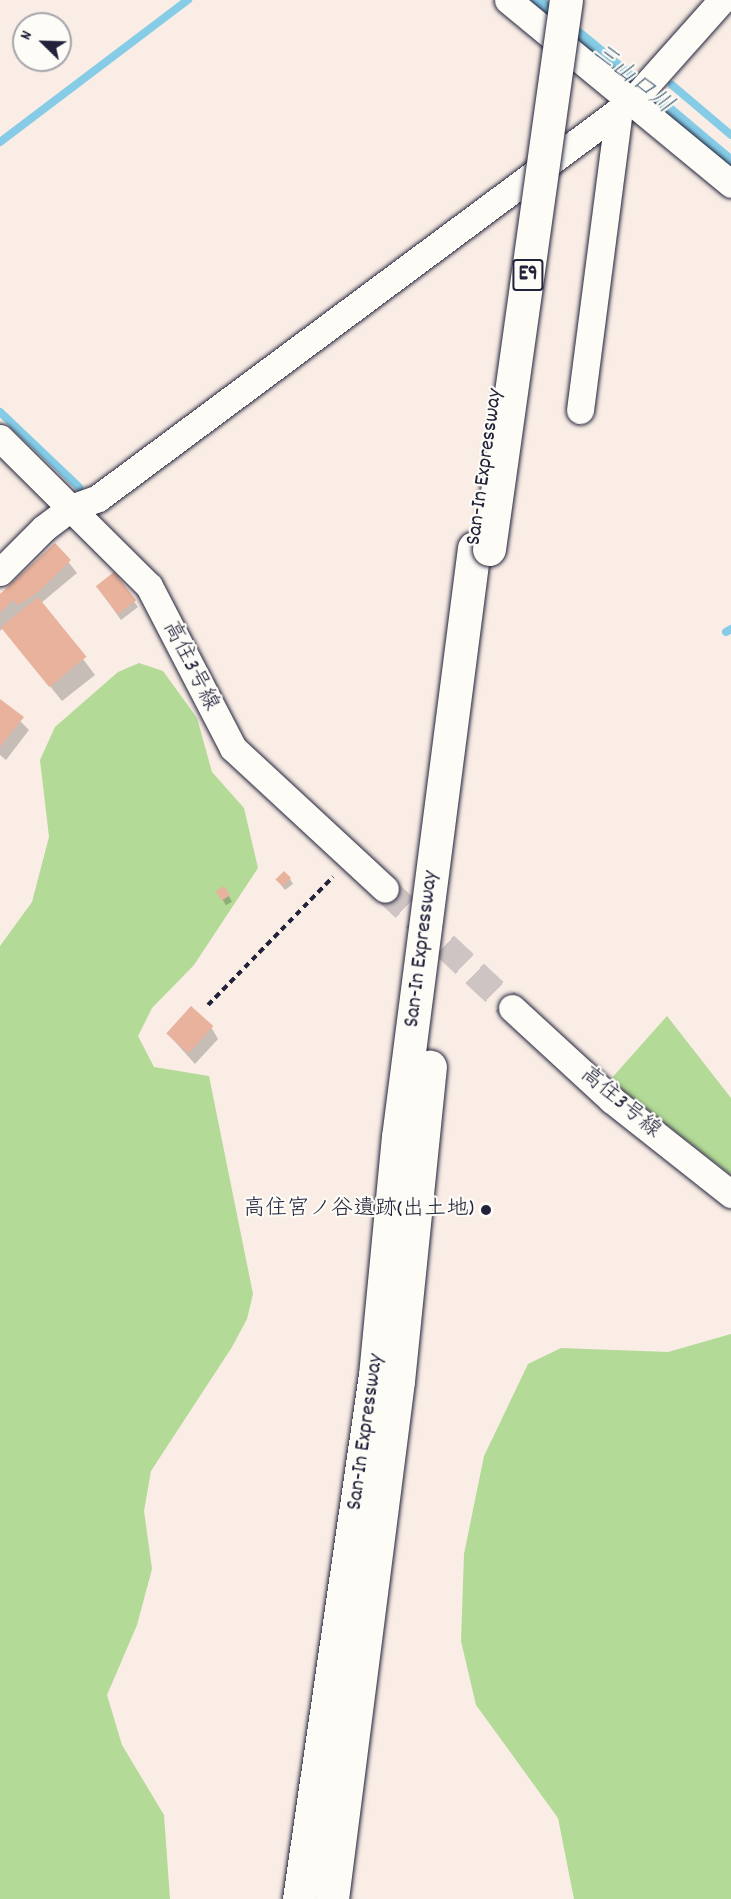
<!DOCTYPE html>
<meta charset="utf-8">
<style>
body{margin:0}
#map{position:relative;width:731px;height:1899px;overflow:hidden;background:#f9ede5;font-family:Dekko,"Klee One",sans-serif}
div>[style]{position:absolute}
.green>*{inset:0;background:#b3da96}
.water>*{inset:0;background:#86cce7}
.shadow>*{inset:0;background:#0003;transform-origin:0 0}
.stream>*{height:8px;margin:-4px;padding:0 4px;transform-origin:4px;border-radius:4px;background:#86cce7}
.building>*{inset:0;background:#e8b29c;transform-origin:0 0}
.minor-tunnel>*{height:27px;margin-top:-13.5px;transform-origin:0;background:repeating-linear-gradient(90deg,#cec4c3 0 27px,transparent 0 41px)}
.path>*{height:4px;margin-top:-2px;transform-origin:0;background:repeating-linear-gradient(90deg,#22223b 0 6px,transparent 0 10.5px)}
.roads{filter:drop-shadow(0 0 2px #22223b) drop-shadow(0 0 2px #22223b)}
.minor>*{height:27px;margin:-13.5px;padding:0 13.5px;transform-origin:13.5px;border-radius:13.5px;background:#fdfcf7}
.highway>*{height:33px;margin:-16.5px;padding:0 16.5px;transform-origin:16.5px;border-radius:16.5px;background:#fdfcf7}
.bridges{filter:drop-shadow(0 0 2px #22223b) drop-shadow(0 0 2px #22223b)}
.highway-bridge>*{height:33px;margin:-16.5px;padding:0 16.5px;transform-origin:16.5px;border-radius:16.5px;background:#fdfcf7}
.dots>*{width:16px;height:16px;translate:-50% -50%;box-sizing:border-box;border:3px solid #fdfcf7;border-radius:50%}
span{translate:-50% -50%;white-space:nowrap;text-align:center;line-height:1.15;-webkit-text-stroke:4.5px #fdfcf7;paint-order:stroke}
.shield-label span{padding:2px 4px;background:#fdfcf7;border:2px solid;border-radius:4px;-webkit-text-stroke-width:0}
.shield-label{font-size:21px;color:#22223b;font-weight:700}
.street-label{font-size:22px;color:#22223b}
.poi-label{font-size:22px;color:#22223b}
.right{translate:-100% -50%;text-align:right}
.water-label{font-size:24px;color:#455e77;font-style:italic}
.north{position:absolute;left:12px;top:12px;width:60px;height:60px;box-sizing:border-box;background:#fdfcf7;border:2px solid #a5a5ac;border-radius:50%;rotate:293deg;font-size:16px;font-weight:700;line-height:24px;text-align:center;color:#22223b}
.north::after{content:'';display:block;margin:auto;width:21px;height:27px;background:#22223b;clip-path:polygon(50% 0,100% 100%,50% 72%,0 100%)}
</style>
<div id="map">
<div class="green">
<i style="clip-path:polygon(139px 663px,163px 671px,197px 718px,212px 772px,244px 808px,258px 868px,194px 965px,152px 1008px,138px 1036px,154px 1067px,209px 1076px,253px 1294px,247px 1319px,232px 1347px,151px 1471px,144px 1511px,152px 1569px,137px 1625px,107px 1695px,122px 1745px,164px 1815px,170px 1899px,0 1899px,0 946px,32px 902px,49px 837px,40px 760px,55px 727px,118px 672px)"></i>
<i style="clip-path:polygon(667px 1016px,731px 1098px,731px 1175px,610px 1080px)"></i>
<i style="clip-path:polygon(731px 1334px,731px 1899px,574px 1899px,558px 1818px,476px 1705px,461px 1641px,464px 1554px,484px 1456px,528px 1364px,561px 1348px,668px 1352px)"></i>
</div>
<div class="water">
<i style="clip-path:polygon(524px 0,546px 0,599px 43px,731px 154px,731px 173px)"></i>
</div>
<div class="shadow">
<i style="clip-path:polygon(55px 545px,77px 573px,41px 603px,95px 675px,62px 701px,3px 628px,0 631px,0 596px)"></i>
<i style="clip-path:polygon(114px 574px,138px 607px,121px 620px,101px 592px)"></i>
<i style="clip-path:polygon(0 701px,29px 730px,6px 760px,0 755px)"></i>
<i style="clip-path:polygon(290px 879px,293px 884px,285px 890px,281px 885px)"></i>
<i style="left:224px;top:888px;width:16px;height:7px;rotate:60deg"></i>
<i style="clip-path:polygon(211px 1027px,218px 1039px,195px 1064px,168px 1034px)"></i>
</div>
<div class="stream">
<i style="left:672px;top:85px;width:77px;rotate:40.3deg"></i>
<i style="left:0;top:142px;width:236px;rotate:-37.1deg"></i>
<i style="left:0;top:412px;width:109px;rotate:43.5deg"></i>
<i style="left:726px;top:632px;width:6px;rotate:-31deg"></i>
</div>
<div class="building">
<i style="clip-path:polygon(55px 543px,71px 560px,37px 593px,18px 605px,13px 600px,0 613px,0 594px)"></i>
<i style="left:114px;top:572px;width:36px;height:23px;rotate:52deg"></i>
<i style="left:38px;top:597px;width:77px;height:48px;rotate:51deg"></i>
<i style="clip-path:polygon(0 699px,24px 717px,0 747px)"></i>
<i style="left:284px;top:871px;width:10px;height:12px;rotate:45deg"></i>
<i style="left:224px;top:886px;width:11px;height:10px;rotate:56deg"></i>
<i style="left:191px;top:1006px;width:30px;height:37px;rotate:42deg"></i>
</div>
<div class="minor-tunnel">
<i style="left:385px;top:889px;width:174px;rotate:43.1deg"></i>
</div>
<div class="path">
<i style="left:208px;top:1005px;width:179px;rotate:-45.7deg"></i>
</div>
<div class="roads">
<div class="minor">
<i style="left:508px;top:0;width:289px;rotate:39.5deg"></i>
<i style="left:580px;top:410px;width:302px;rotate:-82.6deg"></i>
<i style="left:0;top:438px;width:210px;rotate:44.8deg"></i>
<i style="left:149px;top:586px;width:182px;rotate:62.6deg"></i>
<i style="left:233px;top:748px;width:207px;rotate:42.8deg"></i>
<i style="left:0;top:572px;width:62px;rotate:-45deg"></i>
<i style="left:44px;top:528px;width:34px;rotate:-37deg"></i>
<i style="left:71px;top:508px;width:29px;rotate:-20deg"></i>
<i style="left:98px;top:498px;width:665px;rotate:-36.63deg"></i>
<i style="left:632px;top:101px;width:135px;rotate:-48.3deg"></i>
<i style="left:512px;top:1008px;width:136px;rotate:42.6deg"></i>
<i style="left:612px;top:1100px;width:152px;rotate:38.3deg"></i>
</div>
<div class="highway">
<i style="left:299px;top:1899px;width:529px;rotate:-81.75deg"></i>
<i style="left:375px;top:1375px;width:239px;rotate:-84.5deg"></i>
<i style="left:398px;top:1137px;width:594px;rotate:-82.65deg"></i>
<i style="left:332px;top:1899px;width:522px;rotate:-82.74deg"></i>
<i style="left:398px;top:1381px;width:316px;rotate:-84.2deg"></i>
</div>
</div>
<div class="bridges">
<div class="highway-bridge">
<i style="left:489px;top:549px;width:554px;rotate:-82.02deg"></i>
</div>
</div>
<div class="dots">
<i style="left:486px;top:1210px;background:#22223b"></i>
</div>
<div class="shield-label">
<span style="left:528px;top:275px">E9</span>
</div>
<div class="street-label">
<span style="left:485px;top:467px;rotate:-82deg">San-In Expressway</span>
<span style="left:190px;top:666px;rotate:63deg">高住3号線</span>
<span style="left:422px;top:949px;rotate:-83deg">San-In Expressway</span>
<span style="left:620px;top:1103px;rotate:40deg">高住3号線</span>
<span style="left:366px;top:1432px;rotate:-82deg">San-In Expressway</span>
</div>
<div class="poi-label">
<span class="right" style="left:474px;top:1210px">高住宮ノ谷遺跡(出土地)</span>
</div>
<div class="water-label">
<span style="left:632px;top:80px;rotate:39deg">三山口川</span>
</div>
<div class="north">N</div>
</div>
